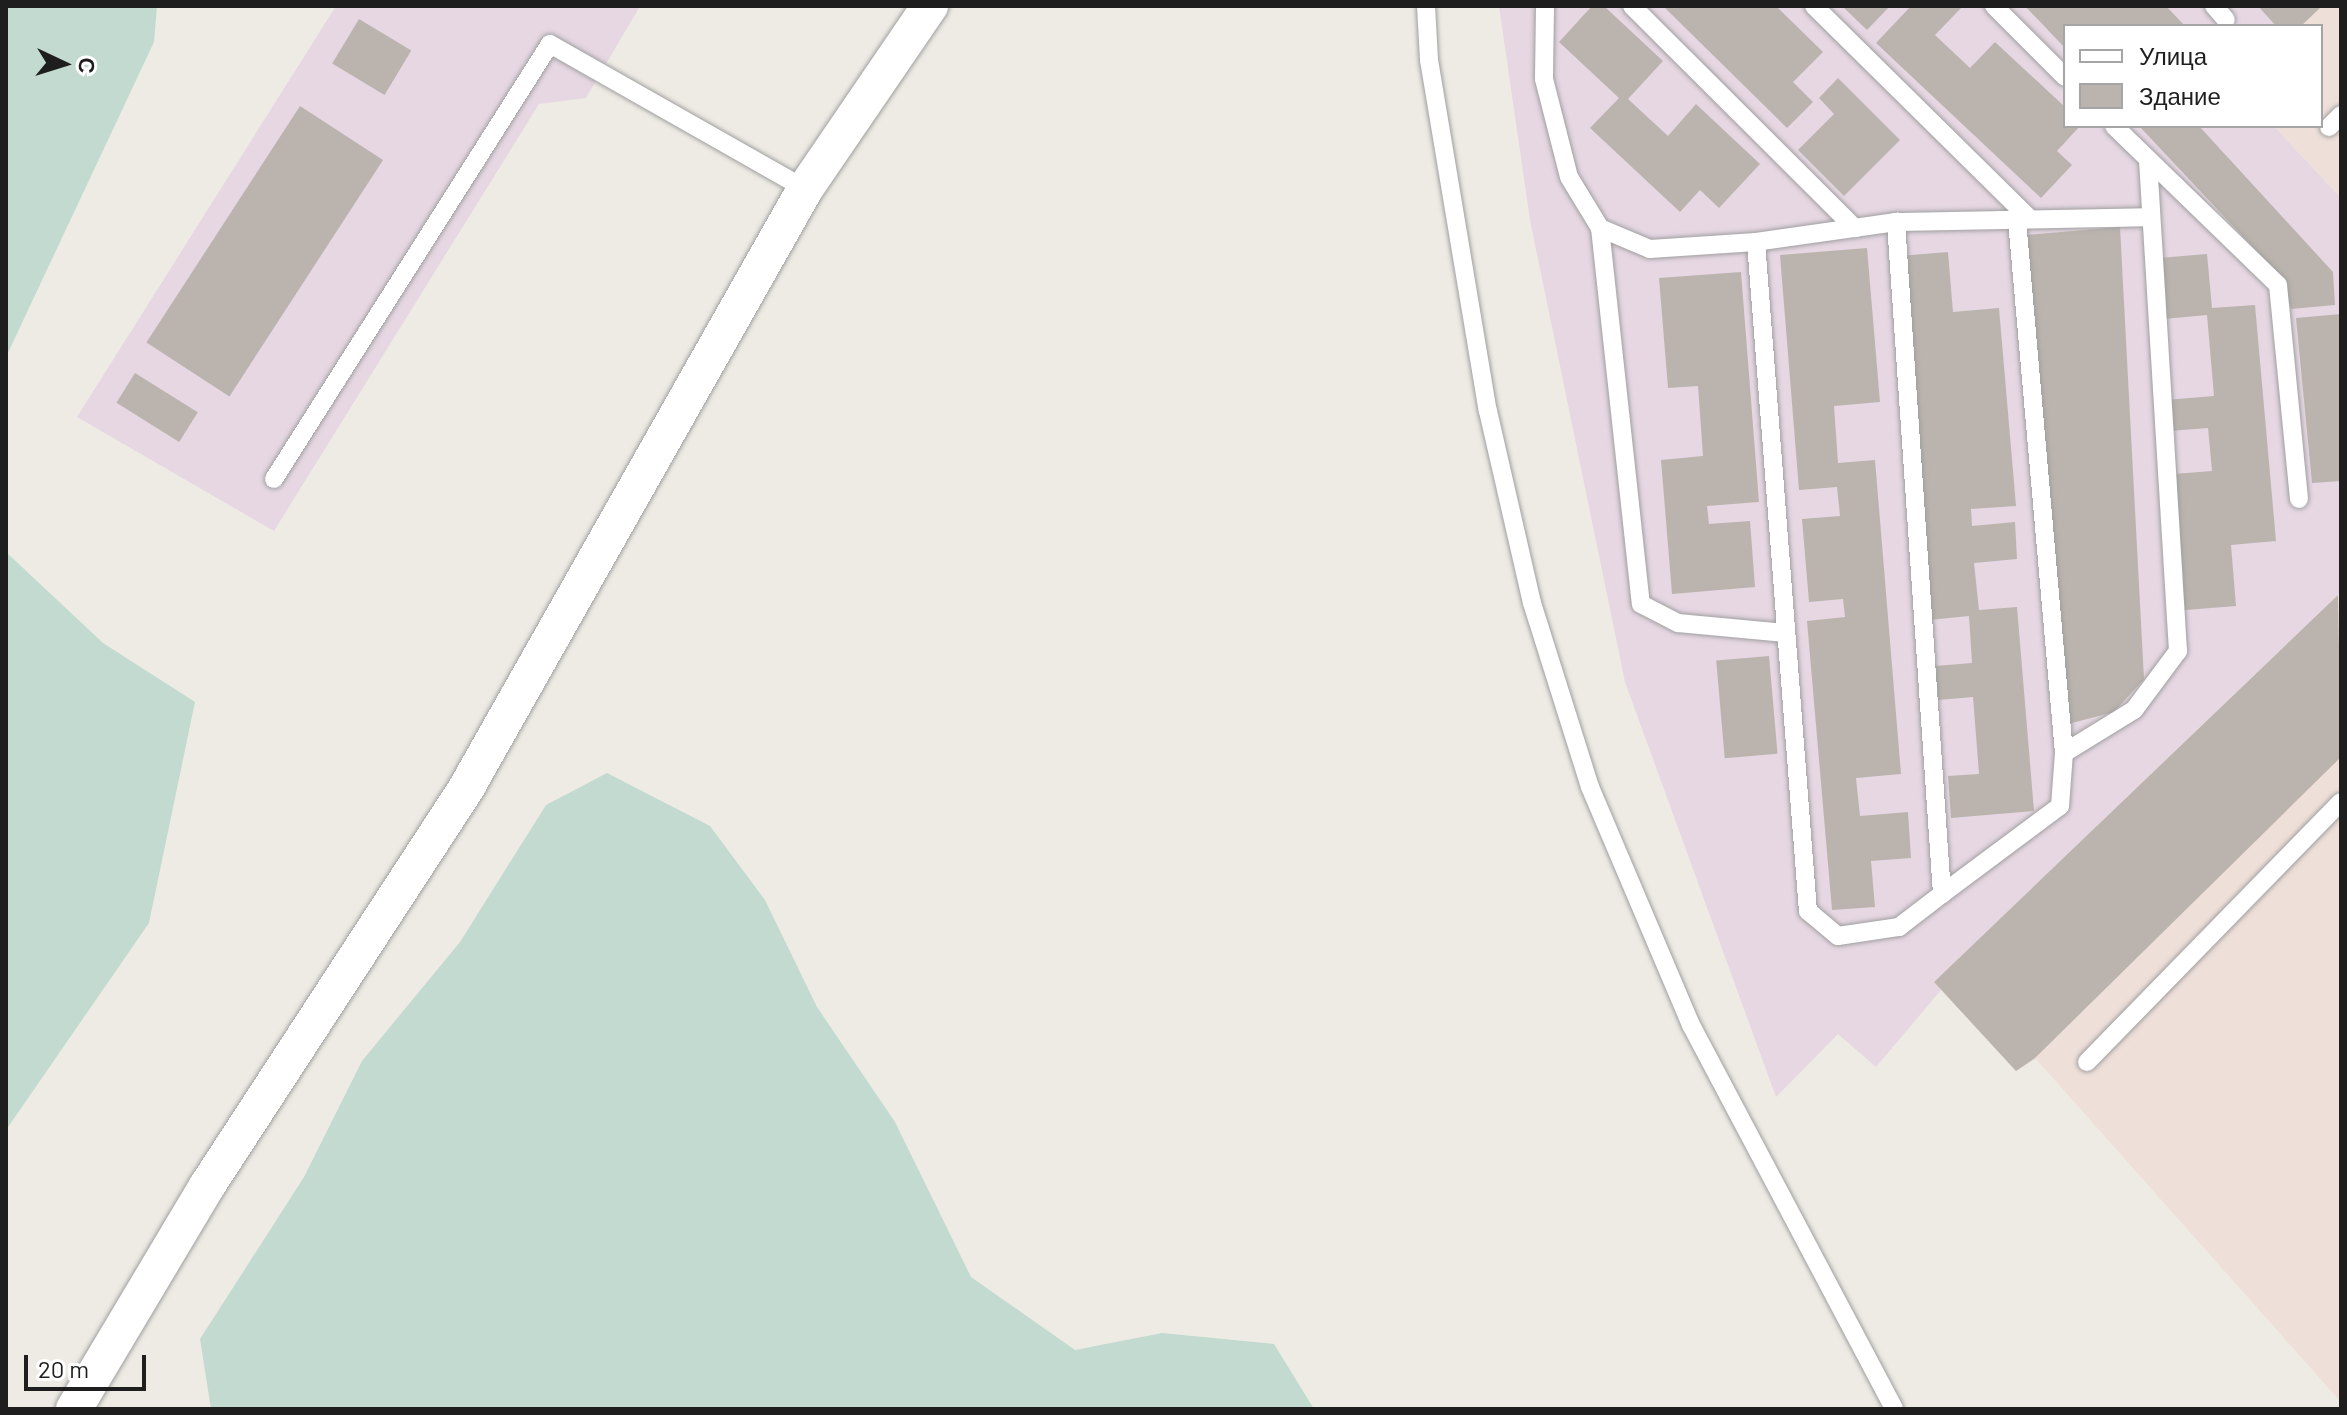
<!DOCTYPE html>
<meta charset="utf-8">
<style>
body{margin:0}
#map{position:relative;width:2347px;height:1415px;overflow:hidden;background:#eeebe4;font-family:Barlow,sans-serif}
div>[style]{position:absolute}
.industrial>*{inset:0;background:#e6d7e3}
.military>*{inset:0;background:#eedfd9}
.wetland>*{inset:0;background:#c3dad0}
.building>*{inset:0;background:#bbb4ae;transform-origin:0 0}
.roads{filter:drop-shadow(0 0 2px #9f9f9f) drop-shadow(0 0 2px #9f9f9f)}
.lane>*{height:18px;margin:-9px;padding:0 9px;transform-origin:9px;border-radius:9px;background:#fff}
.street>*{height:36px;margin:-18px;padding:0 18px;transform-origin:18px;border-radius:18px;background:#fff}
span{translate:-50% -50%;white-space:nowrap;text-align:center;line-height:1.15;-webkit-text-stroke:6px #fff;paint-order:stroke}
.frame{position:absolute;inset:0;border:8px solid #1e1e1e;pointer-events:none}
.legend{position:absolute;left:2063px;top:24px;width:260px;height:104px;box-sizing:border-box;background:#fff;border:2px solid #a5a5a5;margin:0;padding:10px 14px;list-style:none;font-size:24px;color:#1e1e1e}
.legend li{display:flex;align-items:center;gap:16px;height:40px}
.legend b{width:40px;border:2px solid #a5a5a5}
.north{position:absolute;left:24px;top:24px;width:80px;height:80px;-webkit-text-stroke:6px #fff;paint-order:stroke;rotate:94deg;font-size:22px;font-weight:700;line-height:32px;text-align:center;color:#1e1e1e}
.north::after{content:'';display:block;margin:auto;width:28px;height:36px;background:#1e1e1e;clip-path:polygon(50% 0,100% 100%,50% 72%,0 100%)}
.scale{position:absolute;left:24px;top:1355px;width:122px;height:36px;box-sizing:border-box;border:4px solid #1e1e1e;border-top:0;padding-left:10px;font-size:24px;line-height:28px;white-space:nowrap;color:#1e1e1e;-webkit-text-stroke:6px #fff;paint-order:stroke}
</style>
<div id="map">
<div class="industrial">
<i style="clip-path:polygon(336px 6px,640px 6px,586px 98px,539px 104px,274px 531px,77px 417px)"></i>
<i style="clip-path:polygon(1499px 6px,2323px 6px,2302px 26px,2065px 26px,2065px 126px,2274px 126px,2341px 198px,2341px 592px,1934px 982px,1941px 990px,1876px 1067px,1838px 1034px,1776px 1097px,1625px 682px,1530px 220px)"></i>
</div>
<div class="military">
<i style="clip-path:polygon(2322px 6px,2341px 6px,2341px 198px,2274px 126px,2321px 126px,2321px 26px,2301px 26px)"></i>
<i style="clip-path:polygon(2341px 592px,2341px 1402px,2036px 1059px,2016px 1071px,1934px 982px)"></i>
</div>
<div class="wetland">
<i style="clip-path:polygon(6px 6px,157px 6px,154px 42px,6px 357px)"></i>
<i style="clip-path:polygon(6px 552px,103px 643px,195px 702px,149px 923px,6px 1130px)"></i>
<i style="clip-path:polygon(607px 773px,710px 826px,765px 900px,817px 1007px,895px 1122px,971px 1277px,1075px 1350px,1162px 1333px,1274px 1344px,1314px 1409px,211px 1409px,200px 1339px,304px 1177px,362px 1061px,460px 942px,546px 805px)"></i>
</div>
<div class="building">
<i style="clip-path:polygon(1592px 6px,1604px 6px,1663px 61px,1628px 99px,1668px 136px,1696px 104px,1760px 164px,1719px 208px,1700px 190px,1680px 212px,1590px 128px,1619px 98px,1559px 42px)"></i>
<i style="clip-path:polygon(1663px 6px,1776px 6px,1823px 52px,1793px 82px,1813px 102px,1787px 128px)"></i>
<i style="clip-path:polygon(1842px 6px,1890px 6px,1867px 30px)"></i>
<i style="clip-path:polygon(1911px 6px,1963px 6px,1935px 35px,1970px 68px,1995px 42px,2065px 107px,2065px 126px,2080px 126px,2057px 151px,2072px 165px,2041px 198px,1876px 43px)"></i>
<i style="clip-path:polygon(2025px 6px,2166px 6px,2185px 26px,2065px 26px,2065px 48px)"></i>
<i style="clip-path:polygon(2258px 6px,2322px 6px,2301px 26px,2276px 26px)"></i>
<i style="left:359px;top:19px;width:61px;height:52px;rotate:31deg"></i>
<i style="clip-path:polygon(1838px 78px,1900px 140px,1844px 196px,1798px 150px,1834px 114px,1819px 98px)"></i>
<i style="left:300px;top:106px;width:99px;height:282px;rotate:33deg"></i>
<i style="clip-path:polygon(2139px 126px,2199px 126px,2333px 272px,2335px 305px,2291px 309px,2282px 278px)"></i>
<i style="clip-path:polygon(2120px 227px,2144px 679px,2114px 712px,2068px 724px,2026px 235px)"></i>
<i style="clip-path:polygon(1867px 248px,1880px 402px,1834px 406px,1838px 463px,1875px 460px,1901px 774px,1856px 778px,1860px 816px,1908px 812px,1911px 858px,1871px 861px,1875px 907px,1832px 910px,1807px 621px,1845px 617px,1843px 599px,1809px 602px,1802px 519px,1840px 516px,1837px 487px,1799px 490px,1780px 255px)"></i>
<i style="clip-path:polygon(1948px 252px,1953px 312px,1999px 308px,2016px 506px,1971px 509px,1972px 526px,2015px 522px,2017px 559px,1974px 563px,1979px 610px,2017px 607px,2034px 811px,1951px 818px,1948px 776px,1979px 774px,1973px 697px,1938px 700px,1935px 666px,1972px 663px,1969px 616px,1929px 620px,1899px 256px)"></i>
<i style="clip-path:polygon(2207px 254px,2212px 308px,2255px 305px,2276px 541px,2231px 545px,2236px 606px,2173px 611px,2161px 475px,2212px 471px,2208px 428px,2169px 431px,2165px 400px,2214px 396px,2207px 315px,2164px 319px,2159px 258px)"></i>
<i style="clip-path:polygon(1741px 272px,1759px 502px,1707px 506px,1709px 524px,1750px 521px,1755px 587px,1672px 594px,1661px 460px,1703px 456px,1698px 386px,1668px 388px,1659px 278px)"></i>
<i style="clip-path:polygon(2341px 314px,2341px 481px,2312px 483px,2296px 318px)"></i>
<i style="left:135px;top:373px;width:74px;height:35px;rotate:32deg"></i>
<i style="clip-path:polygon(2338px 595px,2341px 757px,2035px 1058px,2016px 1071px,1934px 982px)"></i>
<i style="left:1769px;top:656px;width:98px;height:53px;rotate:85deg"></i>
</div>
<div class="roads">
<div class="lane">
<i style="left:1426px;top:6px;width:54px;rotate:86.8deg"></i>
<i style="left:1429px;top:60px;width:356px;rotate:80.5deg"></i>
<i style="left:1488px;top:411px;width:197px;rotate:77.1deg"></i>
<i style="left:1532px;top:603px;width:193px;rotate:72.5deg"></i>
<i style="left:1590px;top:787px;width:259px;rotate:67deg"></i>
<i style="left:1691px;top:1025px;width:434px;rotate:62.1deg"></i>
<i style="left:1545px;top:6px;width:73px;rotate:90.8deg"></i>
<i style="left:1544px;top:79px;width:101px;rotate:75.7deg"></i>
<i style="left:1569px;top:177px;width:60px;rotate:58.7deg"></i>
<i style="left:1600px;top:228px;width:54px;rotate:22.8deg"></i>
<i style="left:1650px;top:249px;width:106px;rotate:-3.8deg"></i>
<i style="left:1632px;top:6px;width:315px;rotate:44.9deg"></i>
<i style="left:1814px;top:6px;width:303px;rotate:44.6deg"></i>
<i style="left:1994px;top:6px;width:100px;rotate:45deg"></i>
<i style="left:2214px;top:6px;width:18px;rotate:49deg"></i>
<i style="left:2114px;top:126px;width:228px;rotate:44.1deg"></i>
<i style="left:2278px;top:285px;width:215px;rotate:84.4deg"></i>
<i style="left:2329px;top:127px;width:17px;rotate:-45deg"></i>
<i style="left:2017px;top:220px;width:535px;rotate:84.96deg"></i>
<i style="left:1896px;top:222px;width:255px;rotate:-1.1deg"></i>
<i style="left:1600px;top:228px;width:378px;rotate:83.8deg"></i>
<i style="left:1641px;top:604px;width:42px;rotate:27.2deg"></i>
<i style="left:1678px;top:623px;width:108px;rotate:5.3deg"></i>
<i style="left:274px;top:479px;width:515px;rotate:-57.61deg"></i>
<i style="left:550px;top:44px;width:293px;rotate:29.6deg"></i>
<i style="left:1942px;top:894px;width:674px;rotate:-93.92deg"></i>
<i style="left:1896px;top:222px;width:141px;rotate:171.9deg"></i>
<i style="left:1756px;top:242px;width:671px;rotate:85.56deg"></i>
<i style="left:1808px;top:911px;width:39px;rotate:40deg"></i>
<i style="left:1838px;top:936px;width:62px;rotate:-8.4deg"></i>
<i style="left:1899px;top:927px;width:54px;rotate:-37.5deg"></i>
<i style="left:1942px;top:894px;width:147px;rotate:-36.7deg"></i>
<i style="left:2060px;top:806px;width:53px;rotate:-85.7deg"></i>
<i style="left:2064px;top:753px;width:82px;rotate:-31.6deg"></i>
<i style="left:2134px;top:710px;width:74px;rotate:-53.3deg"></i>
<i style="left:2178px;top:651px;width:492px;rotate:-93.5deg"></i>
<i style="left:2087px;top:1062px;width:363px;rotate:-45.7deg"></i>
</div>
<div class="street">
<i style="left:74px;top:1409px;width:260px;rotate:-59.2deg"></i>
<i style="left:207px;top:1186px;width:478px;rotate:-56.9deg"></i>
<i style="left:468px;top:785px;width:685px;rotate:-60.51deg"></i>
<i style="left:805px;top:189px;width:222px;rotate:-55.7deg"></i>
</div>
</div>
<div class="frame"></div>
<ul class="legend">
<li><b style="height:10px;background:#fff"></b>Улица</li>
<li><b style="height:22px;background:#bbb4ae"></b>Здание</li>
</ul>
<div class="north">С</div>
<div class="scale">20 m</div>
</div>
